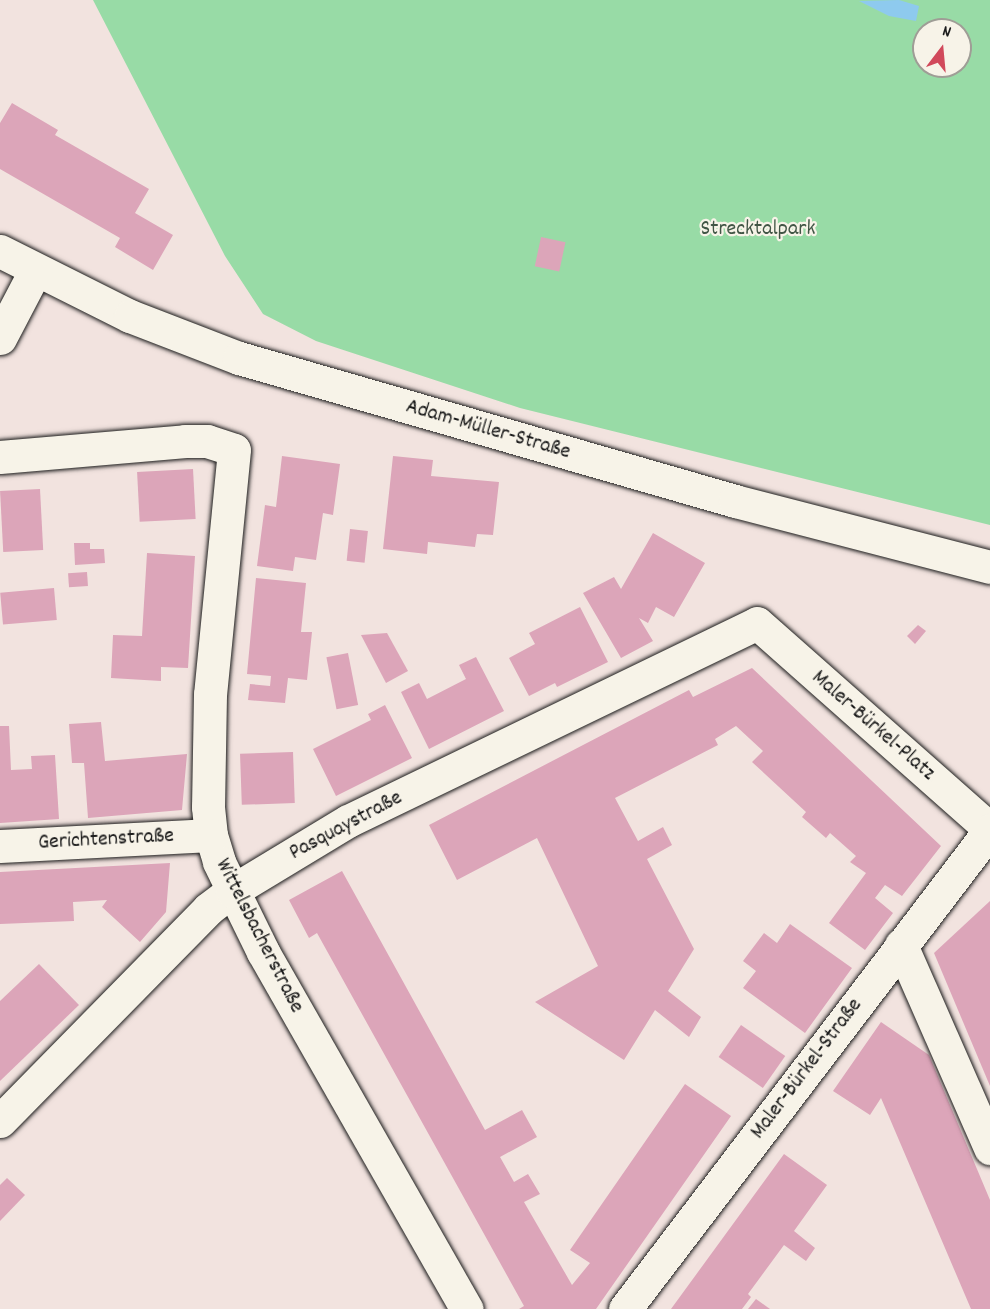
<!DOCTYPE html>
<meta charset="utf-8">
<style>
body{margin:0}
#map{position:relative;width:990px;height:1309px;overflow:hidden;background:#f2e3df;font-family:Dekko,sans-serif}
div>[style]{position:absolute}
.green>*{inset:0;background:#98dba6}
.water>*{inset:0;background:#8ecaee}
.building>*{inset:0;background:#dca5b9;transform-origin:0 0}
.roads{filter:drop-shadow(0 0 2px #1c1c1c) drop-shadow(0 0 2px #1c1c1c)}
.minor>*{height:33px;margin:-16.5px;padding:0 16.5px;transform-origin:16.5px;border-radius:16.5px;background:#f7f3e8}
span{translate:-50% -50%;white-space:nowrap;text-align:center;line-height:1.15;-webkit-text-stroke:4.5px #f7f3e8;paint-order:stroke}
.park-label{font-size:22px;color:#415545}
.street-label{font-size:22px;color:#1c1c1c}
.north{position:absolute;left:912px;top:18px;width:60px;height:60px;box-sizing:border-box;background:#f7f3e8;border:2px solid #9f9d96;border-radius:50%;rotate:16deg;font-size:16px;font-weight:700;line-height:24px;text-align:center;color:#1c1c1c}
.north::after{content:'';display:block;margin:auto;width:21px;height:27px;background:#d1495b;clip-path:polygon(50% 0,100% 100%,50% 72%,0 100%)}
</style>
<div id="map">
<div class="green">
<i style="clip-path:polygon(evenodd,93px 0,990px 0,990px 525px,520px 408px,316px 341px,263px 314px,225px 256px,93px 0,924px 30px,960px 30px,960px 66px,924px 66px,924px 30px)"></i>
</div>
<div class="water">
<i style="clip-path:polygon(899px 0,919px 6px,916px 21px,889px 16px,859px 1px)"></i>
</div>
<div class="building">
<i style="clip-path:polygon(12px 103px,58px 130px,55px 135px,149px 189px,135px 213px,173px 235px,153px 270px,115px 247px,120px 238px,0 169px,0 123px)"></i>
<i style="left:541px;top:237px;width:25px;height:30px;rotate:12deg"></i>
<i style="clip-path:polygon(282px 456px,340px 464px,333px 515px,323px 513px,316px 560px,295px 557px,293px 571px,257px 566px,265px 505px,276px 507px)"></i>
<i style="clip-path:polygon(393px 456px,433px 460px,431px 476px,499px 482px,493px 535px,477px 534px,475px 547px,428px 542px,427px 554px,383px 549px)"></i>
<i style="left:193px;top:469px;width:50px;height:56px;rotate:87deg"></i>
<i style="left:40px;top:489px;width:61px;height:40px;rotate:87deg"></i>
<i style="left:350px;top:529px;width:18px;height:32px;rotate:6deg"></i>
<i style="clip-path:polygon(653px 533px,705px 563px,674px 617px,656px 607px,648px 623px,639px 618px,653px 641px,621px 658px,583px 593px,614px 577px,621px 589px)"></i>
<i style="clip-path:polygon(74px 543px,90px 543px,90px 549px,104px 549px,105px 563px,75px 565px)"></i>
<i style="clip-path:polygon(147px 553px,195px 556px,188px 668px,161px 667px,161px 681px,111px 678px,113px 635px,142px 636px)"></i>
<i style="left:87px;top:572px;width:14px;height:19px;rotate:86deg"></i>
<i style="clip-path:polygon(256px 578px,306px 583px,301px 632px,312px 632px,307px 680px,288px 678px,285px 703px,248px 700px,250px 684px,270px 686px,271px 676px,247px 674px)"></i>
<i style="left:54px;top:588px;width:32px;height:54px;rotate:85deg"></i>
<i style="clip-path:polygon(580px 607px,608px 662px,557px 687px,555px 683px,529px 696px,509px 658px,535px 644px,529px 633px)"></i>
<i style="clip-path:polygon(918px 625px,926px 631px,915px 644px,907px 636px)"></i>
<i style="clip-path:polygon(387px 633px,408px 671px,386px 683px,361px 635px)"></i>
<i style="left:348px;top:653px;width:53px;height:22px;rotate:79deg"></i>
<i style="clip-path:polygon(476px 657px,504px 711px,429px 749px,401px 692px,419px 683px,427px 699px,466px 679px,459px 665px)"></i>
<i style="clip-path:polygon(752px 668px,941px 846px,902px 896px,885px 885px,875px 898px,893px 913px,865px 950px,829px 923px,866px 873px,850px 862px,856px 856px,830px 833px,826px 838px,802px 817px,806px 812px,752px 762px,763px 751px,736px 726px,715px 739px,718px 745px,615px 798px,638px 841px,663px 827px,672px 845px,647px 859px,694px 949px,668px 991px,701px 1017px,689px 1037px,655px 1010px,624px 1060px,535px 1002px,598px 966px,537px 838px,457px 880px,429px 825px,689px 690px,693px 697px)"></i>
<i style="clip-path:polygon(385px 705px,412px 758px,336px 796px,313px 749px,371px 720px,368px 714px)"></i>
<i style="clip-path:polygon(101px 722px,105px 761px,187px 754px,182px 810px,88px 818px,84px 763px,72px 763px,69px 724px)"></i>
<i style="clip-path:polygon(0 726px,9px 726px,11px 770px,32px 769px,31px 756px,55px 755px,59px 819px,0 823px)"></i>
<i style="left:293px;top:752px;width:51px;height:53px;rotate:88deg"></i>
<i style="clip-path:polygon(170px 863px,166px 912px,140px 942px,102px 907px,107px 900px,73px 902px,74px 921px,0 924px,0 872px)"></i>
<i style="clip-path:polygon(342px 871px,485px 1130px,522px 1110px,537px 1137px,500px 1157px,514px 1182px,528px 1174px,540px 1194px,524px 1202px,572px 1285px,590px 1263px,570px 1250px,685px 1084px,731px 1116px,596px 1309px,519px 1309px,524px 1306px,317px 933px,309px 938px,289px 900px)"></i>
<i style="clip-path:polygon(990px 901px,990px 1086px,934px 953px)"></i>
<i style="clip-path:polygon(790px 924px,852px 968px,805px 1033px,743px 988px,756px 971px,743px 961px,764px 933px,777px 943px)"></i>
<i style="clip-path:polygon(39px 964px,79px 1005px,0 1081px,0 1001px)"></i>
<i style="clip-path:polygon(881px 1022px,929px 1055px,990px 1200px,990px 1309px,971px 1309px,881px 1098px,870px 1115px,833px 1091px)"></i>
<i style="left:741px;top:1025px;width:54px;height:39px;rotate:35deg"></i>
<i style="clip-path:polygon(784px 1154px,827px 1185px,794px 1231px,815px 1248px,806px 1261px,784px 1245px,748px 1294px,751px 1297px,742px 1309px,671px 1309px)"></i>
<i style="clip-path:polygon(7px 1178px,25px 1195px,0 1221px,0 1185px)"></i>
<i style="clip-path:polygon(756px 1299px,770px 1309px,748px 1309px)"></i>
</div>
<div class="roads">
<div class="minor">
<i style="left:0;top:251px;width:145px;rotate:26.6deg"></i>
<i style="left:130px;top:316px;width:117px;rotate:21.1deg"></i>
<i style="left:239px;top:358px;width:516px;rotate:16.08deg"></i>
<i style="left:735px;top:501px;width:263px;rotate:14.5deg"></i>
<i style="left:0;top:338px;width:76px;rotate:-62.4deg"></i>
<i style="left:0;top:457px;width:186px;rotate:-4.9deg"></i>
<i style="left:185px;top:441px;width:22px"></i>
<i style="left:207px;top:441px;width:28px;rotate:18deg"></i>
<i style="left:234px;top:450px;width:245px;rotate:95.6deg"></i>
<i style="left:210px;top:694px;width:113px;rotate:91deg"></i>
<i style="left:208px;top:807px;width:28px;rotate:84deg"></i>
<i style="left:211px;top:835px;width:28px;rotate:73deg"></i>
<i style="left:219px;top:862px;width:100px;rotate:63.9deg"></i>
<i style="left:263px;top:952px;width:411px;rotate:60.3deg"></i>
<i style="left:0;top:846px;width:211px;rotate:-3deg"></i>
<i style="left:901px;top:945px;width:222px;rotate:66.3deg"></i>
<i style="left:0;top:1121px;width:297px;rotate:-45.5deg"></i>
<i style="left:208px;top:909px;width:30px;rotate:-37deg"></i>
<i style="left:232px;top:891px;width:135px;rotate:-31.1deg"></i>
<i style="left:348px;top:821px;width:454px;rotate:-25.8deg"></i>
<i style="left:757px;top:623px;width:311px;rotate:41.5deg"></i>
<i style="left:625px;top:1309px;width:602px;rotate:-52.69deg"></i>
</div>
</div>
<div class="park-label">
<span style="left:758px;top:230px">Strecktalpark</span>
</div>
<div class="street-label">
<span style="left:488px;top:430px;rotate:16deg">Adam-Müller-Straße</span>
<span style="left:873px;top:726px;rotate:41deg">Maler-Bürkel-Platz</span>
<span style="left:346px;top:826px;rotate:-28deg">Pasquaystraße</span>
<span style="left:106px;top:840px;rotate:-3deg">Gerichtenstraße</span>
<span style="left:259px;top:936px;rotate:63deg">Wittelsbacherstraße</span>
<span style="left:807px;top:1069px;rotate:-53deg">Maler-Bürkel-Straße</span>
</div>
<div class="north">N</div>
</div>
